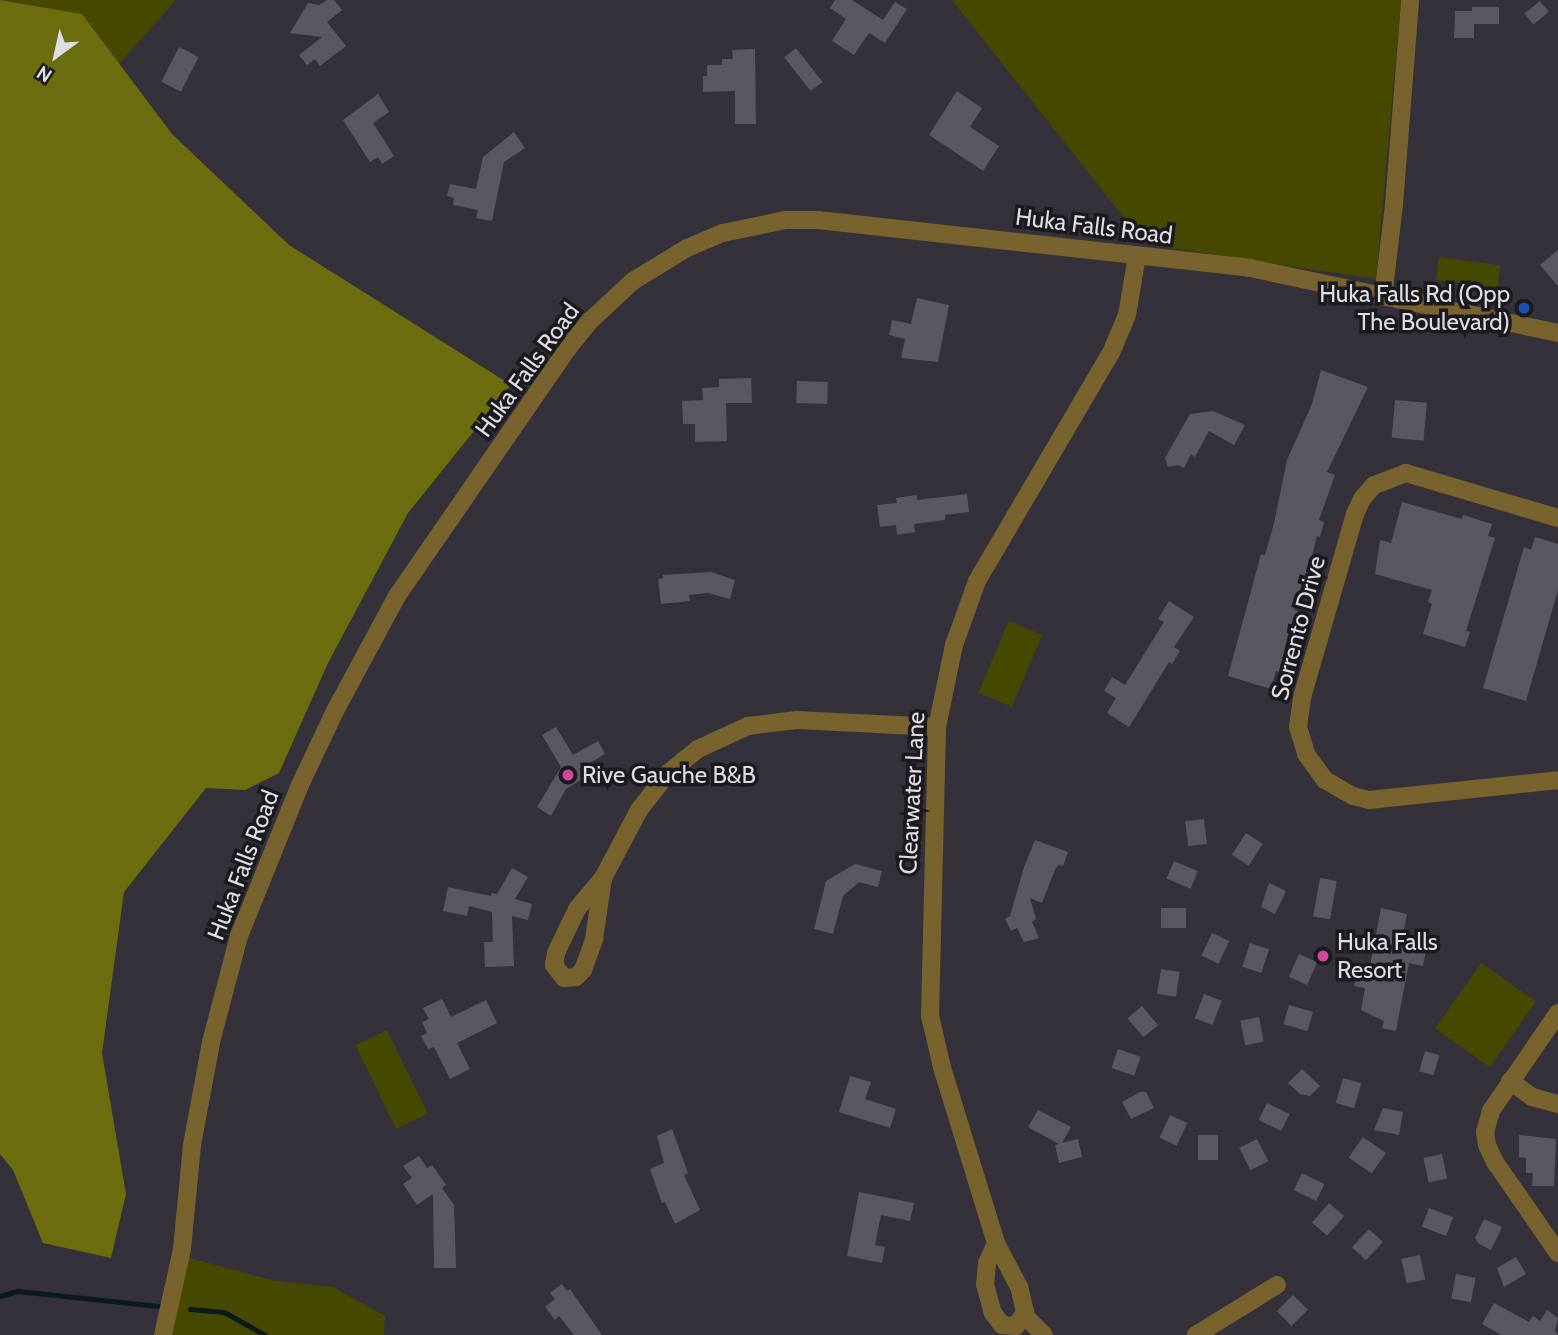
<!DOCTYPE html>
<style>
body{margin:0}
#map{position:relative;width:1558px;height:1335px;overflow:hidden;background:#35313a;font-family:Cabin,sans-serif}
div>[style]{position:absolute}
.green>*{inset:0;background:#474800;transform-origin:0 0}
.forest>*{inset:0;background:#6b6d0e}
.stream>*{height:5px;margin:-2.5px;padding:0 2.5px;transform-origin:2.5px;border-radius:2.5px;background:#0b1b1b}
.building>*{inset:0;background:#5b5762;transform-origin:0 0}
.minor>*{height:18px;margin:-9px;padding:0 9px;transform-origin:9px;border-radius:9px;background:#78622d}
.dots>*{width:19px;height:19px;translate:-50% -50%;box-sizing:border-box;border:4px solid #1b1a1e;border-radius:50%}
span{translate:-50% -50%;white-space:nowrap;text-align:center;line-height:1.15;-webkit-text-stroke:7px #1b1a1e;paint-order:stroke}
.street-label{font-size:24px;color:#dfdde3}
.poi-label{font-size:24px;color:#dfdde3}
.right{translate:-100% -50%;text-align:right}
.left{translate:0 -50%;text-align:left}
.north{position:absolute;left:21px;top:21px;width:70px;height:70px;-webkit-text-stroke:5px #1b1a1e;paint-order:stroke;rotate:213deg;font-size:19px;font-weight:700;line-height:28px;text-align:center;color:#dfdde3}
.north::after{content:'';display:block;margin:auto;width:24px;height:32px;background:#dfdde3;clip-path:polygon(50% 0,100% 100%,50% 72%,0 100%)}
</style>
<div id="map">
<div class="green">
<i style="clip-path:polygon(2px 0,176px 0,119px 64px,82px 14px)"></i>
<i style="clip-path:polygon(952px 0,1401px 0,1376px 279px,1145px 244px)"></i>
<i style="left:1439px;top:257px;width:62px;height:23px;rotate:8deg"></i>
<i style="left:1009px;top:621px;width:36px;height:78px;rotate:23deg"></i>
<i style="left:1481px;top:963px;width:67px;height:80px;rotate:35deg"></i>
<i style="left:387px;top:1030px;width:93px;height:35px;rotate:64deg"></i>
<i style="clip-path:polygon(186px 1257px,275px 1281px,333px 1287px,385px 1316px,384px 1335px,170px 1335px)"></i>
</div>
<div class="forest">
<i style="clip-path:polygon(0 0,82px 14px,172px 134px,289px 245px,511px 385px,408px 513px,328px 663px,279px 773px,245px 790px,206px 788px,124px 892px,102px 1053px,126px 1194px,111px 1258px,43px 1243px,13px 1170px,0 1154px)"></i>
</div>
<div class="stream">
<i style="left:0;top:1296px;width:19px;rotate:-16deg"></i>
<i style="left:18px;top:1291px;width:141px;rotate:6.1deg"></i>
<i style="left:190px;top:1309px;width:34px;rotate:5deg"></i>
<i style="left:224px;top:1312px;width:47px;rotate:29.3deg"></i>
</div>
<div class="building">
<i style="clip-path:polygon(327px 0,334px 0,342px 10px,327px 22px,346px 46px,320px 66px,315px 59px,307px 65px,299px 55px,322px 37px,290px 33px,308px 3px,319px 5px)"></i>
<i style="clip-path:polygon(835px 0,852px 0,883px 20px,895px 2px,907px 9px,885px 43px,869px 33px,854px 55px,832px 41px,846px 19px,830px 8px)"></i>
<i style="left:1540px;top:1px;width:14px;height:20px;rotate:51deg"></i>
<i style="clip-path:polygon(1472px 7px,1499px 7px,1499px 24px,1474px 24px,1474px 38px,1454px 38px,1455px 11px,1472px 11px)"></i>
<i style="left:179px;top:47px;width:22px;height:39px;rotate:27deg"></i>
<i style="left:796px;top:48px;width:43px;height:15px;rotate:52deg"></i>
<i style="clip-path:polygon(755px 49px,756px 124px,735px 124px,735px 91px,703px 92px,703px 76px,707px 76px,707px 65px,722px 65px,722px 59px,733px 59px,732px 50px)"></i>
<i style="clip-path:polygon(957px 91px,982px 108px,970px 127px,999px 146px,983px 171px,929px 135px)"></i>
<i style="clip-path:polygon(378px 94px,389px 112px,373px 123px,394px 156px,382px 164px,378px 157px,370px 162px,343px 120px)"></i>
<i style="clip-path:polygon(514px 132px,525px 148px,504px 162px,492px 221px,476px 218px,478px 210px,453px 205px,454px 198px,447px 196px,450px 184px,476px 189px,483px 157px)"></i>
<i style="clip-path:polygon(1558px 250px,1558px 286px,1540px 265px)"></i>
<i style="clip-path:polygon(917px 298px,949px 305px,938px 362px,901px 358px,905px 339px,889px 335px,892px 320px,911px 324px)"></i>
<i style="clip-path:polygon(1321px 370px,1368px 387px,1327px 472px,1335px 475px,1319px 520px,1324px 522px,1320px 537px,1317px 536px,1305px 584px,1302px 583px,1294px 610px,1298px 611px,1294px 627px,1290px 626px,1279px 672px,1276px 671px,1271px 689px,1228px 676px,1261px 554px,1265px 555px,1274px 523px,1287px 460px,1312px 404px)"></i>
<i style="clip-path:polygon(751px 378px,752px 403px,726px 403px,727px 441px,695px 442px,695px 424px,683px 424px,682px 401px,703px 400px,702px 388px,719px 387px,719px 379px)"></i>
<i style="left:797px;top:381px;width:31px;height:22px;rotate:2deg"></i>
<i style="left:1395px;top:400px;width:32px;height:38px;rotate:5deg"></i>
<i style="clip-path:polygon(1213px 411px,1245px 425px,1234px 445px,1209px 431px,1195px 457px,1191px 454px,1184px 468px,1178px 465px,1168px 467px,1165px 458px,1190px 414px)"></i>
<i style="clip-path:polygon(967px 494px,969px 512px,945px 515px,945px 520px,914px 524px,915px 532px,897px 535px,896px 525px,880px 527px,877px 505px,897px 503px,896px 498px,917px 495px,917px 500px)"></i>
<i style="clip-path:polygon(1402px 502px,1462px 519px,1463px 515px,1492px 524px,1488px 536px,1495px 538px,1466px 631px,1470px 632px,1465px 647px,1423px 634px,1432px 604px,1428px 602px,1432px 590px,1375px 574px,1380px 540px,1391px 543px)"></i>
<i style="clip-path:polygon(1535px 537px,1558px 544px,1558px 590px,1526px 701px,1483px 688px,1524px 547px,1531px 550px)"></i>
<i style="clip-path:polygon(711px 572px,735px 580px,730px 599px,708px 593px,689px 595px,690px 601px,661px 604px,658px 579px,663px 578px,663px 575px)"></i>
<i style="clip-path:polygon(1169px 601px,1194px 617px,1174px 647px,1180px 651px,1172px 664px,1169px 662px,1129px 727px,1107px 713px,1116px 698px,1104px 691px,1112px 677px,1125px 685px,1164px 622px,1158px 619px)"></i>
<i style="clip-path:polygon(556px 727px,573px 755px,598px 741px,605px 754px,579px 769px,584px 778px,566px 789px,551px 816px,537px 807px,561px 767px,542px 735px)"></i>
<i style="left:1204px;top:819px;width:25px;height:19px;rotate:83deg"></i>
<i style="left:1246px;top:833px;width:20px;height:26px;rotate:33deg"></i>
<i style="clip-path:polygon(1035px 840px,1068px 852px,1063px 866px,1058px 865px,1054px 872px,1042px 903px,1030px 898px,1036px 919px,1032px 922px,1039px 938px,1024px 942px,1017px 928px,1011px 931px,1005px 919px,1010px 916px,1024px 867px)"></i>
<i style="left:1174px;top:861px;width:26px;height:19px;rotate:23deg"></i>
<i style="clip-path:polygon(855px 864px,882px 871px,878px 887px,859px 882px,843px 896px,833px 934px,814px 929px,826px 881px)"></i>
<i style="clip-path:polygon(512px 868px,528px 877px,515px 899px,532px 904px,528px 920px,512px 916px,514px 966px,485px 967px,484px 942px,493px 942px,492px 912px,469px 906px,467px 916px,443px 911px,448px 887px,491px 896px,492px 893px,497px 894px)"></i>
<i style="left:1320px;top:878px;width:17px;height:39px;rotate:10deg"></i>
<i style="clip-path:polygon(1269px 883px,1286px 891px,1275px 914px,1261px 907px)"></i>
<i style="left:1186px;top:908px;width:20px;height:25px;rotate:90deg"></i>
<i style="clip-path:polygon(1381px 908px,1407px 914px,1403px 935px,1428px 940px,1423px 966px,1409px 963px,1396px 1031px,1382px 1028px,1384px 1021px,1361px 1010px,1365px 988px,1354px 986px,1356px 974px,1368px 976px)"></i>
<i style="left:1212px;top:933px;width:19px;height:25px;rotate:25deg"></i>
<i style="left:1250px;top:943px;width:20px;height:25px;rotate:18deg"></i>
<i style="left:1299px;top:954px;width:20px;height:25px;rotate:24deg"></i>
<i style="left:1161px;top:969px;width:19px;height:25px;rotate:9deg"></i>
<i style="left:1204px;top:994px;width:19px;height:26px;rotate:21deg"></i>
<i style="clip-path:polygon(442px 999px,451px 1017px,486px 1000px,497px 1023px,457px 1043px,470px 1069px,450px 1079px,434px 1047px,428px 1049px,421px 1036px,427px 1033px,422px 1022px,429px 1019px,423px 1008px)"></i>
<i style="left:1289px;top:1005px;width:25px;height:20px;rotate:16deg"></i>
<i style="left:1142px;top:1006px;width:25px;height:19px;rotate:50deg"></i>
<i style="left:1259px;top:1017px;width:25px;height:19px;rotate:79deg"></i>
<i style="left:1118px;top:1049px;width:24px;height:20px;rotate:19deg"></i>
<i style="left:1425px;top:1051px;width:15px;height:21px;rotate:16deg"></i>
<i style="clip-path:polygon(1302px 1069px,1320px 1086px,1310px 1096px,1300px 1094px,1288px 1083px)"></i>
<i style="clip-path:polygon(850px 1076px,871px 1082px,865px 1099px,896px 1109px,890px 1128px,839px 1112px)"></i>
<i style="left:1343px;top:1078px;width:19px;height:26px;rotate:16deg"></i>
<i style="clip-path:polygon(1140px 1092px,1146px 1092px,1154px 1108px,1131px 1119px,1122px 1102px)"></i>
<i style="left:1267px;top:1103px;width:25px;height:19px;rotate:26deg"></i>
<i style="clip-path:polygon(1383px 1108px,1403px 1112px,1399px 1135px,1374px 1130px)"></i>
<i style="clip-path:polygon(1038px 1110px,1071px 1127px,1062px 1143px,1078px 1139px,1082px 1157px,1059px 1163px,1055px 1145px,1059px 1144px,1028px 1127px)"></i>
<i style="left:1170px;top:1115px;width:19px;height:25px;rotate:25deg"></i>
<i style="clip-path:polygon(672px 1129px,688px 1173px,684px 1175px,700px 1210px,675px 1224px,665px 1202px,662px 1203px,650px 1169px,664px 1163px,657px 1136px)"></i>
<i style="left:1198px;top:1135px;width:20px;height:25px"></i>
<i style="clip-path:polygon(1519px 1135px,1556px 1139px,1554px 1186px,1532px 1186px,1533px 1173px,1526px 1173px,1526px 1158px,1519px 1157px)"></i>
<i style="left:1363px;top:1137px;width:28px;height:25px;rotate:35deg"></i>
<i style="left:1257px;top:1139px;width:25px;height:20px;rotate:63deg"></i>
<i style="left:1442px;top:1154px;width:25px;height:19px;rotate:78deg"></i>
<i style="clip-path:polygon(419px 1156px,427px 1168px,432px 1165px,446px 1185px,442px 1188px,454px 1205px,456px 1268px,434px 1268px,433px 1194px,417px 1205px,403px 1184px,412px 1178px,403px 1166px)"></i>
<i style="left:1302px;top:1173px;width:25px;height:19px;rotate:26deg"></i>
<i style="clip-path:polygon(859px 1192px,914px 1203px,910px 1221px,881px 1215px,875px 1245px,885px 1247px,882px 1263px,847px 1256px)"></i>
<i style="left:1329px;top:1203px;width:20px;height:26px;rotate:41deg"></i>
<i style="left:1429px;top:1208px;width:26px;height:20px;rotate:21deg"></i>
<i style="clip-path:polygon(1484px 1219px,1502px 1227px,1491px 1250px,1479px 1244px,1475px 1238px)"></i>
<i style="left:1369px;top:1229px;width:19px;height:25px;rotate:43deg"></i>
<i style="left:1420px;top:1255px;width:25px;height:19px;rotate:78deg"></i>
<i style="clip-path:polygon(1516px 1257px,1526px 1274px,1504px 1287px,1497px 1268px)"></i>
<i style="left:1456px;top:1274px;width:20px;height:25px;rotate:11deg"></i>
<i style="clip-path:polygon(562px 1284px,567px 1291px,570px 1289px,602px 1335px,574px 1335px,559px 1316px,555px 1320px,545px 1307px,555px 1299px,550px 1293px)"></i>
<i style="left:1293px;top:1295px;width:21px;height:23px;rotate:45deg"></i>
<i style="clip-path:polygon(1494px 1303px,1529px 1322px,1533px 1316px,1540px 1321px,1547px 1310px,1558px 1318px,1555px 1331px,1558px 1335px,1501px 1335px,1482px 1324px)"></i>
</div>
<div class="minor">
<i style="left:1383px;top:297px;width:93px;rotate:-83.2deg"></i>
<i style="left:1394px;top:205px;width:206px;rotate:-85.5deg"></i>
<i style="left:1558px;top:518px;width:159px;rotate:-163.5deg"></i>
<i style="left:1406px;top:473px;width:34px;rotate:159deg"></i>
<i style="left:1374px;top:485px;width:18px;rotate:131deg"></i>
<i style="left:1362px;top:499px;width:17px;rotate:115deg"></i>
<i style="left:1355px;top:514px;width:191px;rotate:106.1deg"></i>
<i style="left:1302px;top:698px;width:29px;rotate:98deg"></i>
<i style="left:1298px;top:727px;width:28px;rotate:73deg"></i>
<i style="left:1306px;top:754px;width:32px;rotate:54deg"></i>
<i style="left:1325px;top:780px;width:32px;rotate:30deg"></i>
<i style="left:1353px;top:796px;width:16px;rotate:14deg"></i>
<i style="left:1369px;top:800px;width:190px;rotate:-6deg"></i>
<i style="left:603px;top:878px;width:40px;rotate:130deg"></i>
<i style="left:577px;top:909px;width:49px;rotate:115.5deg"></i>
<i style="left:556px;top:953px;width:12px;rotate:99deg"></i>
<i style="left:554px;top:965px;width:16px;rotate:52deg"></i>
<i style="left:564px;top:978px;width:12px;rotate:-5deg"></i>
<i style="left:576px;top:977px;width:10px;rotate:-45deg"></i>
<i style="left:583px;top:970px;width:33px;rotate:-70deg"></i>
<i style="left:594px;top:939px;width:62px;rotate:-81.6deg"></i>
<i style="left:603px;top:878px;width:77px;rotate:-62.1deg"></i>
<i style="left:639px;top:810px;width:46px;rotate:-52.1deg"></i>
<i style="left:667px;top:774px;width:40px;rotate:-39deg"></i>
<i style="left:698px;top:749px;width:55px;rotate:-24.7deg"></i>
<i style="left:748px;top:726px;width:49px;rotate:-7deg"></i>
<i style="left:797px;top:720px;width:140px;rotate:2.9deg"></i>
<i style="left:1558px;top:1013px;width:119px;rotate:124.4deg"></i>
<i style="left:1491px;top:1111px;width:22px;rotate:106deg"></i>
<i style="left:1485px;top:1132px;width:13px;rotate:81deg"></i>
<i style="left:1487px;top:1145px;width:19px;rotate:65deg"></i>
<i style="left:1495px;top:1162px;width:111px;rotate:55.3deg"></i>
<i style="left:1510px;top:1081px;width:27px;rotate:36deg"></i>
<i style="left:1532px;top:1097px;width:27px;rotate:15deg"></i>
<i style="left:996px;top:1243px;width:22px;rotate:114deg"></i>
<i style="left:987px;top:1263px;width:21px;rotate:95deg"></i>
<i style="left:985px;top:1284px;width:30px;rotate:75deg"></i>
<i style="left:993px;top:1313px;width:15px;rotate:53deg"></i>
<i style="left:1002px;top:1325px;width:14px;rotate:4deg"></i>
<i style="left:1016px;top:1326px;width:17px;rotate:-57deg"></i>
<i style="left:1025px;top:1312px;width:26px;rotate:-103deg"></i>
<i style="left:1019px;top:1287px;width:50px;rotate:-117.6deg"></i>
<i style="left:996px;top:1243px;width:184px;rotate:-107.1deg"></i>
<i style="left:942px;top:1067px;width:52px;rotate:-103.2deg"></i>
<i style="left:930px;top:1016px;width:289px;rotate:-88.6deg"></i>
<i style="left:937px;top:727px;width:84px;rotate:-78.3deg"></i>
<i style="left:954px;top:645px;width:68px;rotate:-70.2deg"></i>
<i style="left:977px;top:581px;width:264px;rotate:-59.6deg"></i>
<i style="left:1111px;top:353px;width:41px;rotate:-67.2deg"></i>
<i style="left:1127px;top:315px;width:60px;rotate:-80.4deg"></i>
<i style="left:1024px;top:1315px;width:28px;rotate:45deg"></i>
<i style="left:163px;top:1335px;width:88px;rotate:-77.5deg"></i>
<i style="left:182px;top:1249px;width:104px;rotate:-84.5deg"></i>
<i style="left:192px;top:1145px;width:105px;rotate:-79.5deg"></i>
<i style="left:211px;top:1042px;width:110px;rotate:-75.2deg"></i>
<i style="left:239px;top:936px;width:163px;rotate:-68deg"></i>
<i style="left:300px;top:785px;width:82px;rotate:-64.7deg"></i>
<i style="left:335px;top:711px;width:131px;rotate:-61.7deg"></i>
<i style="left:397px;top:596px;width:301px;rotate:-55.4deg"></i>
<i style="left:568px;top:348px;width:36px;rotate:-51deg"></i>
<i style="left:591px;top:320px;width:57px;rotate:-42.9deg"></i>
<i style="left:633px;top:281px;width:63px;rotate:-31.4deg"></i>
<i style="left:687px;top:248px;width:39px;rotate:-23deg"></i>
<i style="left:723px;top:233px;width:63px;rotate:-11.8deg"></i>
<i style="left:785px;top:220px;width:33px"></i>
<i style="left:818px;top:220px;width:435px;rotate:6.3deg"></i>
<i style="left:1250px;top:268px;width:315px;rotate:11.9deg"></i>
<i style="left:1196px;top:1335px;width:95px;rotate:-31.7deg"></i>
</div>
<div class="dots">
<i style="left:1524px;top:308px;background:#1a4fb4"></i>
<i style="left:568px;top:775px;background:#d1479c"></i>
<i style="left:1323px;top:956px;background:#d1479c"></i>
</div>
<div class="street-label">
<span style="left:1094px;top:226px;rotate:7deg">Huka Falls Road</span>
<span style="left:527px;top:370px;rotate:-54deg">Huka Falls Road</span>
<span style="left:1298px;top:628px;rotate:-75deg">Sorrento Drive</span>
<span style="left:912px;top:793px;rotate:-87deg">Clearwater Lane</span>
<span style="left:243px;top:865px;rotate:-69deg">Huka Falls Road</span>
</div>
<div class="poi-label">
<span class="right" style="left:1510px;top:308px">Huka Falls Rd (Opp<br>The Boulevard)</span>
<span class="left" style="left:582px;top:775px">Rive Gauche B&amp;B</span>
<span class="left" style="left:1337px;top:956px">Huka Falls<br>Resort</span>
</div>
<div class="north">N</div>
</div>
